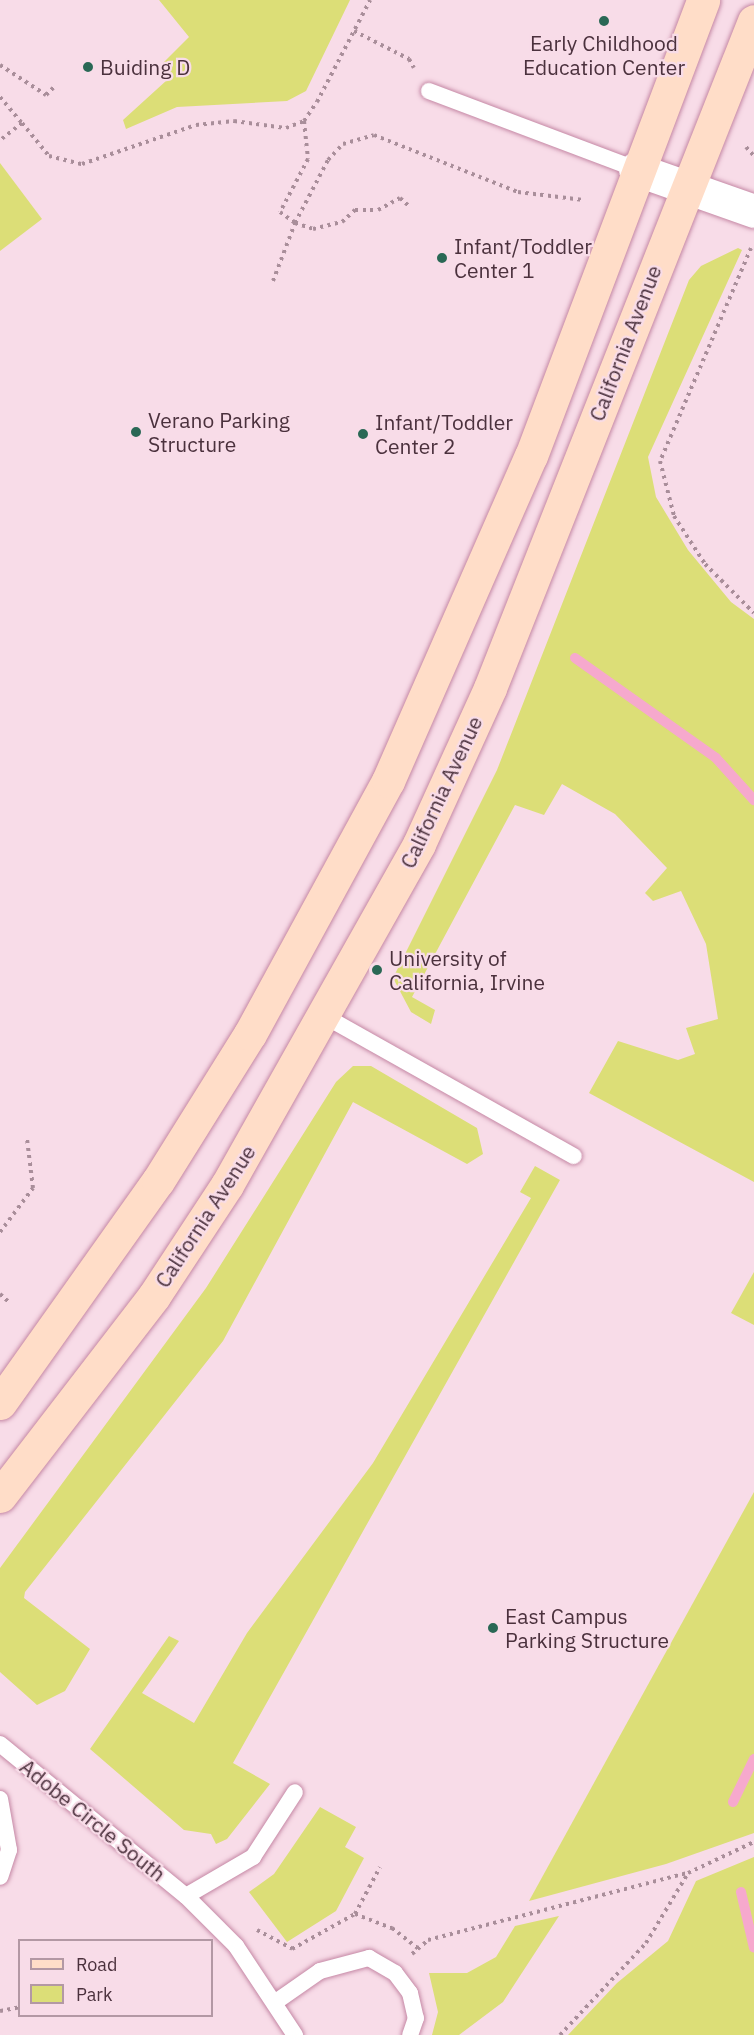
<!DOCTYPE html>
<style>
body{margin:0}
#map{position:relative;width:754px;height:2035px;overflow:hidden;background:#f8dce8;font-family:"IBM Plex Sans",sans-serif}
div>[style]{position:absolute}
.green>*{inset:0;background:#dcde77}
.stream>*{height:10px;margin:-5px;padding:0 5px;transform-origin:5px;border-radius:5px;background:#f6a9cd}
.path>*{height:4px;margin-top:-2px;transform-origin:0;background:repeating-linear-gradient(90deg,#a98e9a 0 3px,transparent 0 7.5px)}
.roads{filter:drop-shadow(0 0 2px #c588a5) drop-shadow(0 0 2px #c588a5)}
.service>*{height:16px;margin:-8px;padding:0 8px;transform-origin:8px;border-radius:8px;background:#fff}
.tertiary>*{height:33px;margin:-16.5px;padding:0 16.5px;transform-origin:16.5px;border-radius:16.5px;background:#fff}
.secondary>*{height:33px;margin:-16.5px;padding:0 16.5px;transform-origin:16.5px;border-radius:16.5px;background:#ffddc8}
.dots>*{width:16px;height:16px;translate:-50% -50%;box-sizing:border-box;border:3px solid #f8dce8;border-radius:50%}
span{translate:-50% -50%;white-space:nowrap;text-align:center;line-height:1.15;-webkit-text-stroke:4.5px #f8dce8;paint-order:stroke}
.poi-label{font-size:21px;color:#4b313d}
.left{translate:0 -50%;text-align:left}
.street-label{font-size:21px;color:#4b313d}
.legend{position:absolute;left:18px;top:1939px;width:195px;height:78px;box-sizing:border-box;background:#f8dce8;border:2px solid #b398a4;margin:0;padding:8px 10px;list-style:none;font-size:18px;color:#4b313d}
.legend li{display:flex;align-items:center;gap:12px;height:30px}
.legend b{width:30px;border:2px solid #b398a4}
</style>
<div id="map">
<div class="green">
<i style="clip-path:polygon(159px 0,350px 0,306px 91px,287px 101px,177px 107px,126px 129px,123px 120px,167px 80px,158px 68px,189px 37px)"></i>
<i style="clip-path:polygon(0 163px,42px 219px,0 251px)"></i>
<i style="clip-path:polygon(738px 248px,742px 250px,648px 457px,656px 497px,688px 550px,731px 602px,754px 619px,754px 1182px,589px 1093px,618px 1041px,678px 1060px,695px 1054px,686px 1028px,718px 1019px,706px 944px,681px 891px,653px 901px,645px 893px,667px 868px,615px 814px,562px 784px,544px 815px,515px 805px,412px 997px,435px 1010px,431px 1024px,411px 1012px,393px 978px,497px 770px,689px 280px,701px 266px)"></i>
<i style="clip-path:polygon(353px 1066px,371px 1066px,477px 1128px,483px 1154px,467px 1164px,353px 1102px,223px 1341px,25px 1592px,24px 1598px,90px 1649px,65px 1691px,37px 1705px,0 1672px,0 1568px,206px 1288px,336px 1082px)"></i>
<i style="clip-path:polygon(535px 1166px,560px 1180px,233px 1763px,270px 1784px,227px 1839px,216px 1844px,211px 1834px,184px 1830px,90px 1749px,169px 1636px,179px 1641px,142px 1693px,194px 1723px,247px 1633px,373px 1463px,531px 1198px,520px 1192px)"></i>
<i style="clip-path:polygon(754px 1272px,754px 1325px,731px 1313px)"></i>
<i style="clip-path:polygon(754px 1492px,754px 1833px,666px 1864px,529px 1901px)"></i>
<i style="clip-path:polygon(320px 1807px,356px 1827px,345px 1847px,364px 1858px,336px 1911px,287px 1942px,249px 1892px,274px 1874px)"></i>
<i style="clip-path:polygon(754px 1857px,754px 2035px,568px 2035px,617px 1983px,668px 1941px,696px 1881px)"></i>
<i style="clip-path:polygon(559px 1916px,503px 2002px,459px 2035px,432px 2035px,438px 2012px,429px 1973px,467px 1973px,496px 1957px,515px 1926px)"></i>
</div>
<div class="stream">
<i style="left:575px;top:658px;width:173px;rotate:35.3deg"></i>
<i style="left:716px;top:758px;width:57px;rotate:47.9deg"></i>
<i style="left:733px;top:1802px;width:48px;rotate:-64deg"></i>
<i style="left:741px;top:1892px;width:57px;rotate:76.9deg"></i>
</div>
<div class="path">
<i style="left:354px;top:31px;width:62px;rotate:27deg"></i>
<i style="left:409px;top:59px;width:10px;rotate:61deg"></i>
<i style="left:0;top:65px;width:55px;rotate:33.1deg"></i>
<i style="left:46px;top:95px;width:11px;rotate:-45deg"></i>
<i style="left:0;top:97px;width:34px;rotate:50deg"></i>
<i style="left:22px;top:123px;width:28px;rotate:142deg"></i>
<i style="left:304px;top:121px;width:38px;rotate:84deg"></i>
<i style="left:308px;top:159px;width:60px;rotate:117.8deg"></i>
<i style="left:280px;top:212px;width:19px;rotate:36deg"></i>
<i style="left:295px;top:223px;width:71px;rotate:-62.4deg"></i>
<i style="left:328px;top:160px;width:22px;rotate:-47deg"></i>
<i style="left:343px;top:144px;width:32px;rotate:-16deg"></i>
<i style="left:374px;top:135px;width:155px;rotate:21.6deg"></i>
<i style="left:518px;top:192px;width:66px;rotate:6.9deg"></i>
<i style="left:22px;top:123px;width:43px;rotate:50.7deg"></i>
<i style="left:49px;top:156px;width:34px;rotate:14deg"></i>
<i style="left:82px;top:164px;width:120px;rotate:-18.9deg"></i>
<i style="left:196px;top:125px;width:38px;rotate:-6deg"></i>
<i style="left:234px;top:121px;width:52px;rotate:7.7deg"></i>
<i style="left:286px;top:128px;width:19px;rotate:-21deg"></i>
<i style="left:304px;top:121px;width:23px;rotate:-56deg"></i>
<i style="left:317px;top:102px;width:115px;rotate:-62.5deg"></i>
<i style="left:746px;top:147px;width:12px;rotate:48deg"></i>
<i style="left:751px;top:248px;width:232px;rotate:113.1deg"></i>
<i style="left:660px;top:461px;width:57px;rotate:75.7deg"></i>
<i style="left:674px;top:516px;width:57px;rotate:57.1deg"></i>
<i style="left:705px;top:564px;width:69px;rotate:45deg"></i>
<i style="left:273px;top:281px;width:62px;rotate:-69.2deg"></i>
<i style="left:295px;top:223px;width:19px;rotate:18deg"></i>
<i style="left:313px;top:229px;width:30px;rotate:-14deg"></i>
<i style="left:342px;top:222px;width:18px;rotate:-43deg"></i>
<i style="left:355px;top:210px;width:23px"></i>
<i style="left:378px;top:210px;width:25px;rotate:-29deg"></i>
<i style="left:400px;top:198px;width:12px;rotate:42deg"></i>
<i style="left:0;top:1232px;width:55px;rotate:-53.1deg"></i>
<i style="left:33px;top:1188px;width:49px;rotate:-97deg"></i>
<i style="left:0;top:1294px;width:13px;rotate:42deg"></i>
<i style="left:355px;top:1914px;width:53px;rotate:-62deg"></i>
<i style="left:257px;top:1930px;width:40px;rotate:28deg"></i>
<i style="left:292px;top:1949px;width:72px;rotate:-29.1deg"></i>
<i style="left:355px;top:1914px;width:40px;rotate:21deg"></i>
<i style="left:392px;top:1928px;width:33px;rotate:38deg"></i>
<i style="left:412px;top:1954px;width:21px;rotate:-41deg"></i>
<i style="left:428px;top:1940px;width:268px;rotate:-14.5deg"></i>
<i style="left:0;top:2011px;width:20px;rotate:-11deg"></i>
<i style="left:560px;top:2035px;width:126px;rotate:-46.9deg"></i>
<i style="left:646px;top:1943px;width:82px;rotate:-59deg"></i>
<i style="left:688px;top:1873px;width:73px;rotate:-25.2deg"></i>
</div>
<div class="roads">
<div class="service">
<i style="left:429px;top:91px;width:220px;rotate:20.7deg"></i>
<i style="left:326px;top:1017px;width:284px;rotate:29.3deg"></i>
<i style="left:0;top:1744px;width:240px;rotate:39.3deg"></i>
<i style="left:186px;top:1896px;width:71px;rotate:45deg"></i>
<i style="left:236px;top:1946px;width:107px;rotate:56.5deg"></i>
<i style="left:0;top:1799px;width:52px;rotate:80deg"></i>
<i style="left:9px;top:1850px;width:28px;rotate:108deg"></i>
<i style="left:186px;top:1896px;width:78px;rotate:-30.2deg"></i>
<i style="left:253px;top:1857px;width:77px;rotate:-57.1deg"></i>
<i style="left:277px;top:2001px;width:52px;rotate:-34.9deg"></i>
<i style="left:320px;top:1971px;width:51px;rotate:-14.9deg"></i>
<i style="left:369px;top:1958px;width:30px;rotate:30deg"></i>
<i style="left:395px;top:1973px;width:25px;rotate:53deg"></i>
<i style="left:410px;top:1993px;width:26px;rotate:77deg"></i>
<i style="left:416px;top:2018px;width:18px;rotate:109deg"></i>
</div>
<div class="tertiary">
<i style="left:635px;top:169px;width:126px;rotate:19.4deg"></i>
</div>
<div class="secondary">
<i style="left:0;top:1403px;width:272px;rotate:-54.6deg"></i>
<i style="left:158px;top:1181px;width:173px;rotate:-58deg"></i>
<i style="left:250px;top:1034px;width:288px;rotate:-61.4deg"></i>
<i style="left:388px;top:781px;width:355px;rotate:-66.3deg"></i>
<i style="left:531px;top:456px;width:487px;rotate:-69.3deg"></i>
<i style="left:0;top:1496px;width:252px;rotate:-52.4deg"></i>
<i style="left:154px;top:1296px;width:133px;rotate:-56.7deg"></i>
<i style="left:227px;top:1185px;width:391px;rotate:-60.6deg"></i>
<i style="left:419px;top:844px;width:171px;rotate:-65.5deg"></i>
<i style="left:490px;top:688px;width:717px;rotate:-68.41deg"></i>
</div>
</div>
<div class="dots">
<i style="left:604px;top:21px;background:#2a6855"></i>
<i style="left:88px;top:67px;background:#2a6855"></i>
<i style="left:442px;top:258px;background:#2a6855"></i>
<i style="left:136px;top:432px;background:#2a6855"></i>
<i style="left:363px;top:434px;background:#2a6855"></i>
<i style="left:377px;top:970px;background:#2a6855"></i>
<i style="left:493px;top:1628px;background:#2a6855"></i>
</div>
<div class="poi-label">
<span style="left:604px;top:55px">Early Childhood<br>Education Center</span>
<span class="left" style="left:100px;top:67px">Buiding D</span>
<span class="left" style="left:454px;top:258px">Infant/Toddler<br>Center 1</span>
<span class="left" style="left:148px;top:432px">Verano Parking<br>Structure</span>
<span class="left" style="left:375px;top:434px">Infant/Toddler<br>Center 2</span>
<span class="left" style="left:389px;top:970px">University of<br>California, Irvine</span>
<span class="left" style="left:505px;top:1628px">East Campus<br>Parking Structure</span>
</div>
<div class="street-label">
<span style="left:625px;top:343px;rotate:-69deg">California Avenue</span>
<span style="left:441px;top:792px;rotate:-65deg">California Avenue</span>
<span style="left:205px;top:1216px;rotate:-57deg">California Avenue</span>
<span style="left:93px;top:1820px;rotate:39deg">Adobe Circle South</span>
</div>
<ul class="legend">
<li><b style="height:8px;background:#ffddc8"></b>Road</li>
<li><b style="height:16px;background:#dcde77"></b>Park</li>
</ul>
</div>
